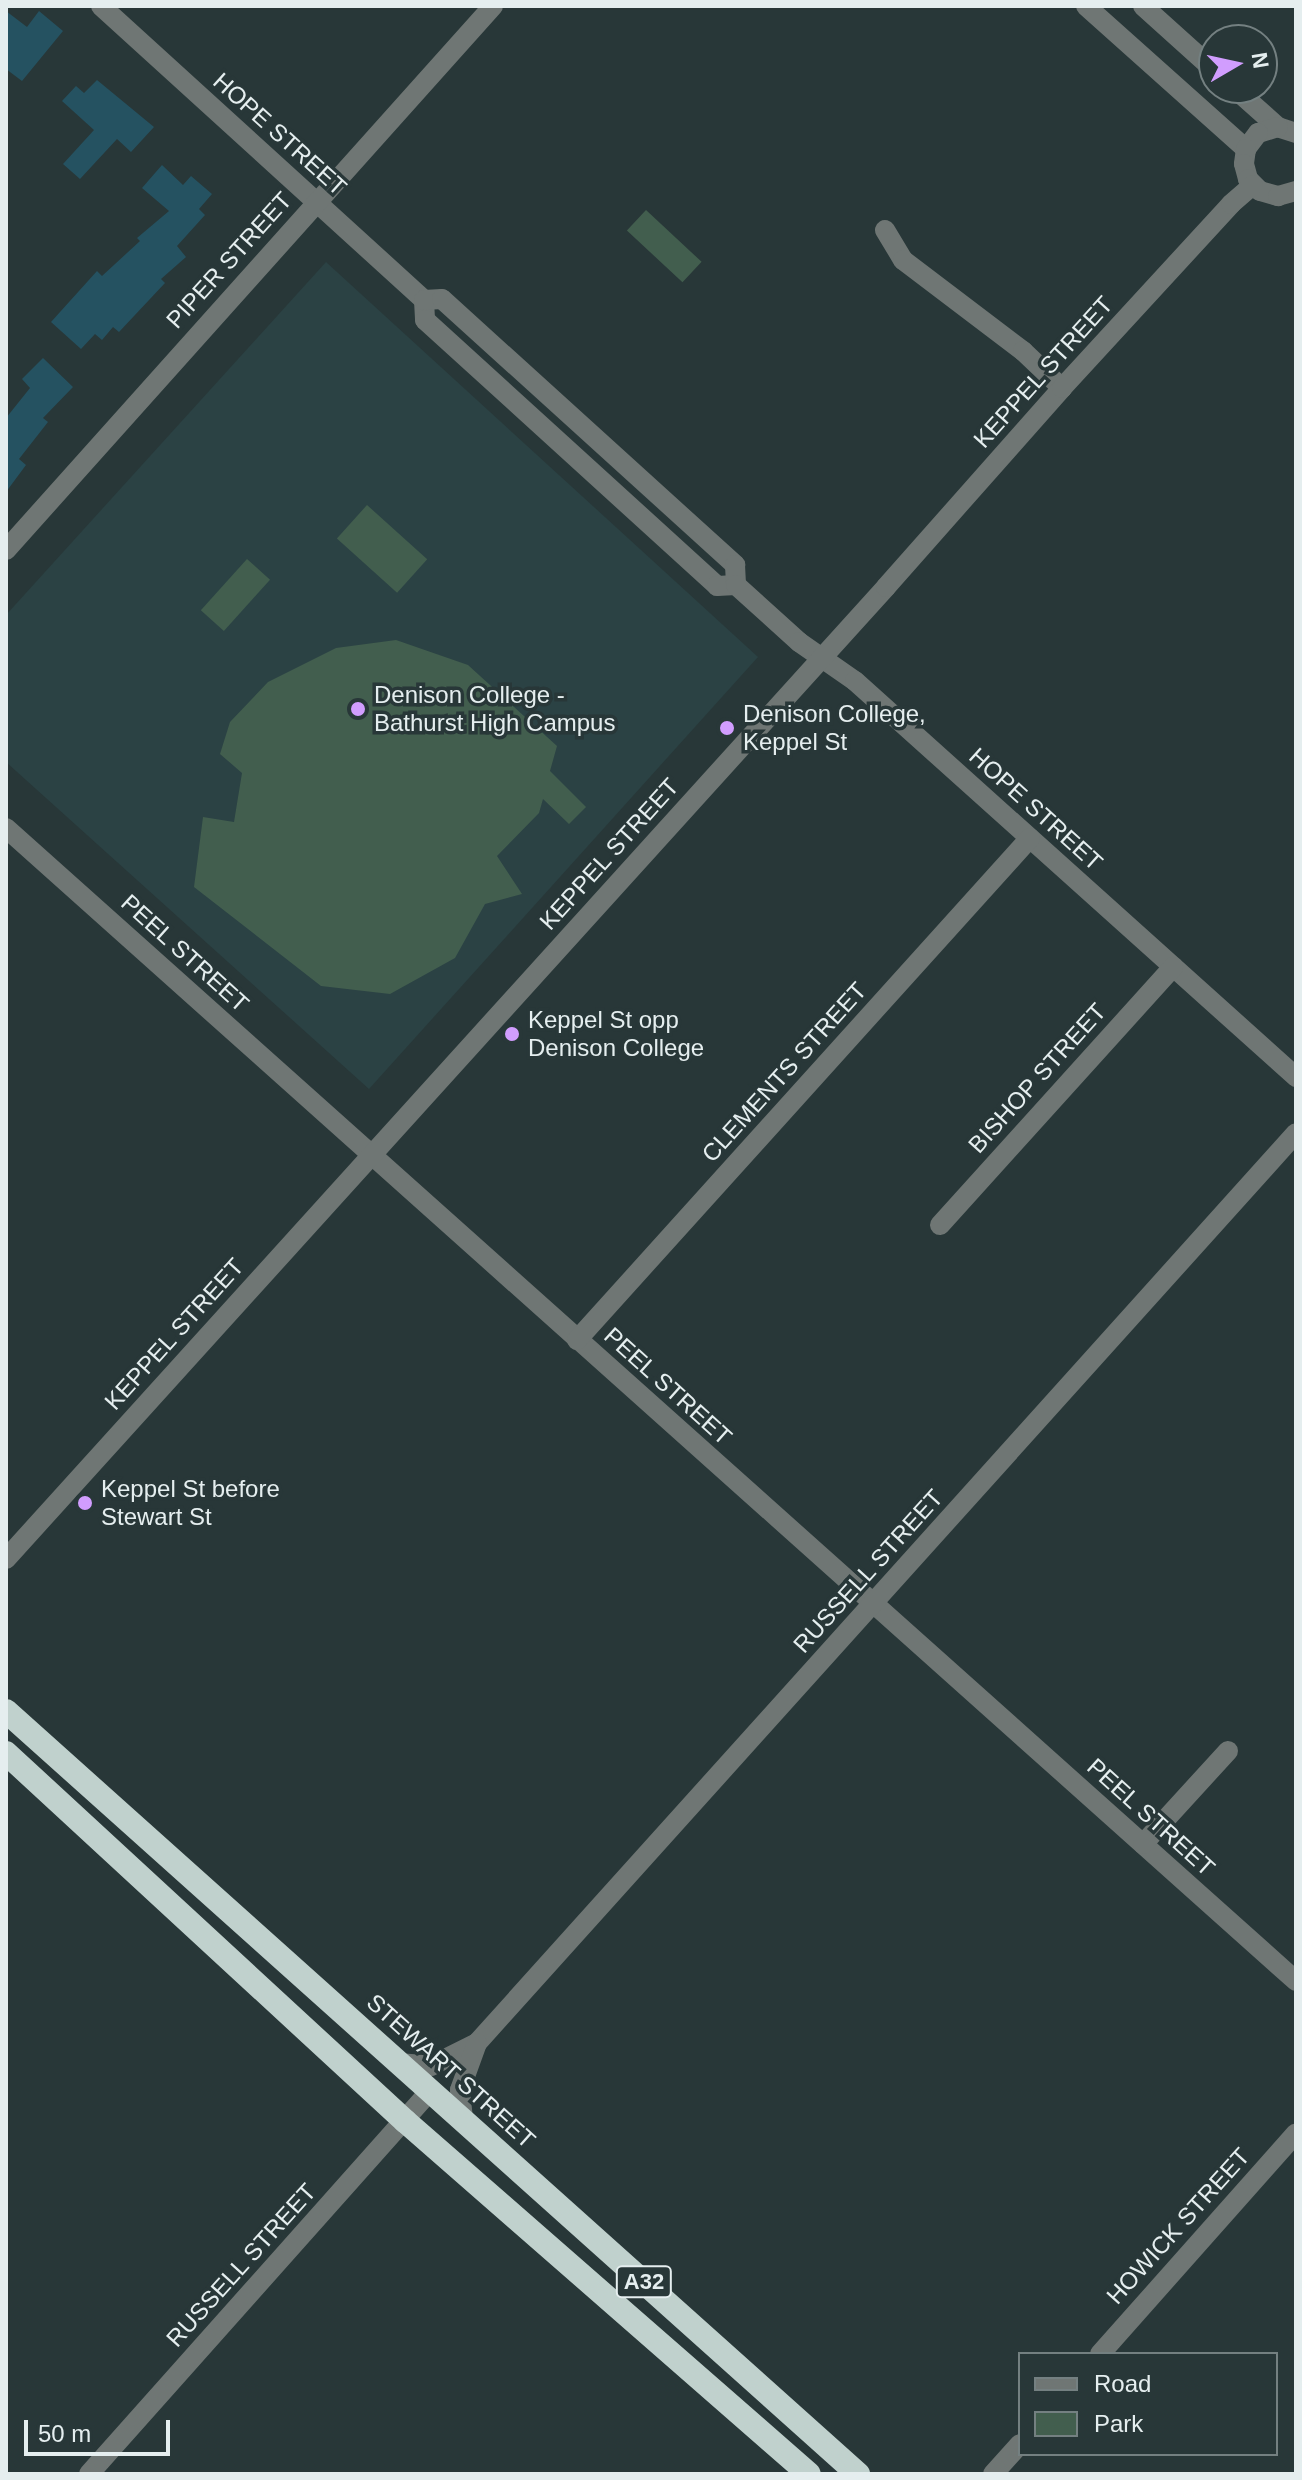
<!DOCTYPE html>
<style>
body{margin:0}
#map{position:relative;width:1302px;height:2480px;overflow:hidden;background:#283738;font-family:Helvetica,sans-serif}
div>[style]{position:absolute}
.built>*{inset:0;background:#2b4244}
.green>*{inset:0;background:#425e4e;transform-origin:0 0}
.building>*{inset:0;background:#255261}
.minor>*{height:20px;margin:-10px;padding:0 10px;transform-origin:10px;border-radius:10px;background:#6f7674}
.highway>*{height:24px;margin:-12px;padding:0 12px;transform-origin:12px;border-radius:12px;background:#c0d1cd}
.dots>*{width:22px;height:22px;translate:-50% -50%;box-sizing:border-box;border:4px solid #283738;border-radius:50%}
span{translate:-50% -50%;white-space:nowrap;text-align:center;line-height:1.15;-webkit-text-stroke:7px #283738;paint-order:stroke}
.shield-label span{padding:2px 6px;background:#283738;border:2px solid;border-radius:6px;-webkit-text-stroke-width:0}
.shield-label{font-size:22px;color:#e5eeef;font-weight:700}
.street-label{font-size:24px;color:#e5eeef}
.poi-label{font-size:24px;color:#e5eeef}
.left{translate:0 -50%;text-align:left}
.frame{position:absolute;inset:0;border:8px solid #e5eeef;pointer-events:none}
.legend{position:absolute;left:1018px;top:2352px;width:260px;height:104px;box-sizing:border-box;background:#283738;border:2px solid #748081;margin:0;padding:10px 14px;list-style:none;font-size:24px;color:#e5eeef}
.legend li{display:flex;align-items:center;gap:16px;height:40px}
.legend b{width:40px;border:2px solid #748081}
.north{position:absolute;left:1198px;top:24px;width:80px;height:80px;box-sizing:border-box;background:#283738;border:2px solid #748081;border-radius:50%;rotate:81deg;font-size:22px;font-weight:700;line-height:32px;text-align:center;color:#e5eeef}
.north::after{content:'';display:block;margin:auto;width:28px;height:36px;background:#d19dfe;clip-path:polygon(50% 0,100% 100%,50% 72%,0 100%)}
.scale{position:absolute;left:24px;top:2420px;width:146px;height:36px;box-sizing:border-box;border:4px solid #e5eeef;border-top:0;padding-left:10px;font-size:24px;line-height:28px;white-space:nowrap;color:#e5eeef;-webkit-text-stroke:6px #283738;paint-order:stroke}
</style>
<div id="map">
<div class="built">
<i style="clip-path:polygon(326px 262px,758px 657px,369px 1089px,6px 762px,6px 615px)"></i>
</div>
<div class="green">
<i style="left:646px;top:210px;width:76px;height:28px;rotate:43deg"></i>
<i style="left:367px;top:505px;width:81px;height:45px;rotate:42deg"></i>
<i style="left:247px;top:559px;width:31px;height:69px;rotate:42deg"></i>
<i style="clip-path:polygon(396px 640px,468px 665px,557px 746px,550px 771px,586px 807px,569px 824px,543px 799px,539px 813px,497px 856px,522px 894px,485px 904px,455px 958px,390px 994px,321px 986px,194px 887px,203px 817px,234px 822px,242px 773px,220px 754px,230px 722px,268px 682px,336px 648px)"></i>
</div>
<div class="building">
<i style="clip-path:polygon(6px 11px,27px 27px,39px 11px,63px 31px,22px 81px,6px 69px)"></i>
<i style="clip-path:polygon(97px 80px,154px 127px,131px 152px,117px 139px,80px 179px,63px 164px,94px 130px,62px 101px,76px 86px,84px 93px)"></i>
<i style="clip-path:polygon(162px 165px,183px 185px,191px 176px,212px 194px,199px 209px,205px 215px,177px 246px,186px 257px,161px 279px,165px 283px,119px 332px,113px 327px,102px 340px,95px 334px,81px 349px,51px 322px,97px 271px,102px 276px,140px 241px,137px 238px,169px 211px,142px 188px)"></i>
<i style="clip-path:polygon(43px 358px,73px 387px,43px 418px,48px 422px,19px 459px,26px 465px,6px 492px,6px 418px,30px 388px,22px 379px)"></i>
</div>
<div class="minor">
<i style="left:101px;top:6px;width:437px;rotate:42.3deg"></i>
<i style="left:424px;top:300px;width:20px;rotate:87deg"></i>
<i style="left:425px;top:320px;width:395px;rotate:42.3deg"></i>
<i style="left:717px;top:586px;width:19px;rotate:-3deg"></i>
<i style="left:1086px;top:6px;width:215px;rotate:41.8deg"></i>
<i style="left:1143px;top:6px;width:96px;rotate:42deg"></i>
<i style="left:1234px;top:88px;width:59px;rotate:41.6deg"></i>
<i style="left:1296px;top:133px;width:19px;rotate:-162deg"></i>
<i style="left:1278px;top:127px;width:21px;rotate:163deg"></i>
<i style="left:1258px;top:133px;width:20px;rotate:127deg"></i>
<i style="left:1246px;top:149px;width:15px;rotate:98deg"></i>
<i style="left:1244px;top:164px;width:16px;rotate:75deg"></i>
<i style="left:1248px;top:179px;width:17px;rotate:45deg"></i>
<i style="left:1260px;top:191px;width:19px;rotate:16deg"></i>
<i style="left:1278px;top:196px;width:19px;rotate:-16deg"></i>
<i style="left:885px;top:230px;width:35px;rotate:59deg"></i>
<i style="left:903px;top:260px;width:151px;rotate:37.2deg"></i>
<i style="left:1023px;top:351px;width:54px;rotate:43.5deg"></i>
<i style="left:424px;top:300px;width:18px;rotate:-3deg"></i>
<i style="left:442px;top:299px;width:396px;rotate:42.2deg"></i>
<i style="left:735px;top:565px;width:20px;rotate:87deg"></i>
<i style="left:736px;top:585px;width:85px;rotate:42.1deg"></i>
<i style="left:799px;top:642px;width:68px;rotate:34.9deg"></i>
<i style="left:855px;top:681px;width:593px;rotate:41.92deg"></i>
<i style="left:6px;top:550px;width:730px;rotate:-48.16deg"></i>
<i style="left:6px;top:828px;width:1730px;rotate:41.79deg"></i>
<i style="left:940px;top:1225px;width:348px;rotate:-47.9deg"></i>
<i style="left:577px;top:1340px;width:676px;rotate:-47.94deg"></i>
<i style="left:6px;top:1559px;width:1311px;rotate:-47.84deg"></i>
<i style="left:886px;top:587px;width:266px;rotate:-48.5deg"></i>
<i style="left:1062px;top:388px;width:250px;rotate:-47.4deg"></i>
<i style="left:1231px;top:204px;width:29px;rotate:-41deg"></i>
<i style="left:1143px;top:1844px;width:126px;rotate:-47.6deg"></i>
<i style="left:399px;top:2063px;width:32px;rotate:5deg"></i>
<i style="left:431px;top:2066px;width:51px;rotate:-26.6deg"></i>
<i style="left:477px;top:2043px;width:1224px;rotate:-48.01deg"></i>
<i style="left:463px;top:2119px;width:29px;rotate:-96deg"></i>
<i style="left:460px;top:2090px;width:50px;rotate:-70.1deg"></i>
<i style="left:1100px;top:2354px;width:295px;rotate:-48.4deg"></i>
<i style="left:89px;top:2474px;width:513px;rotate:-48.32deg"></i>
<i style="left:993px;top:2474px;width:40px;rotate:-48deg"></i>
</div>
<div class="highway">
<i style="left:6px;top:1711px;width:1144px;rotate:41.85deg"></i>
<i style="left:6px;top:1753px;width:543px;rotate:42.69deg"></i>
<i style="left:405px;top:2121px;width:536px;rotate:41.15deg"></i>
</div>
<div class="dots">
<i style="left:358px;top:709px;background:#d19dfe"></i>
<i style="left:727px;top:728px;background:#d19dfe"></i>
<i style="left:512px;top:1034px;background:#d19dfe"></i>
<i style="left:85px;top:1503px;background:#d19dfe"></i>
</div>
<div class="shield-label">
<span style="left:644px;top:2282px">A32</span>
</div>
<div class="street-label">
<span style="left:280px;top:134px;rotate:42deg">HOPE STREET</span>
<span style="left:229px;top:260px;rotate:-48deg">PIPER STREET</span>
<span style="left:1043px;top:372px;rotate:-48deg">KEPPEL STREET</span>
<span style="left:1036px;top:809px;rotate:42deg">HOPE STREET</span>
<span style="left:609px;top:854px;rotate:-48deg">KEPPEL STREET</span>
<span style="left:185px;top:953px;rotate:42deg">PEEL STREET</span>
<span style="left:784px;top:1072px;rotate:-48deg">CLEMENTS STREET</span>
<span style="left:1037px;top:1078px;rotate:-48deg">BISHOP STREET</span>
<span style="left:174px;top:1334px;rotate:-48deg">KEPPEL STREET</span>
<span style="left:668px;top:1386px;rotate:42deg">PEEL STREET</span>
<span style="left:868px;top:1571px;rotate:-48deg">RUSSELL STREET</span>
<span style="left:1151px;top:1817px;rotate:42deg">PEEL STREET</span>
<span style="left:451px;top:2071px;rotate:42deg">STEWART STREET</span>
<span style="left:1178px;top:2226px;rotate:-48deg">HOWICK STREET</span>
<span style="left:241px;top:2265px;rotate:-48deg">RUSSELL STREET</span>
</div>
<div class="poi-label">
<span class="left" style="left:374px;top:709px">Denison College -<br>Bathurst High Campus</span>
<span class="left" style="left:743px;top:728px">Denison College,<br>Keppel St</span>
<span class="left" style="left:528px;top:1034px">Keppel St opp<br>Denison College</span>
<span class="left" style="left:101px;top:1503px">Keppel St before<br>Stewart St</span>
</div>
<div class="frame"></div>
<ul class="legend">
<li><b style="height:10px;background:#6f7674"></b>Road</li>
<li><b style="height:22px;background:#425e4e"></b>Park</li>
</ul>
<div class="north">N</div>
<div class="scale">50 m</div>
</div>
